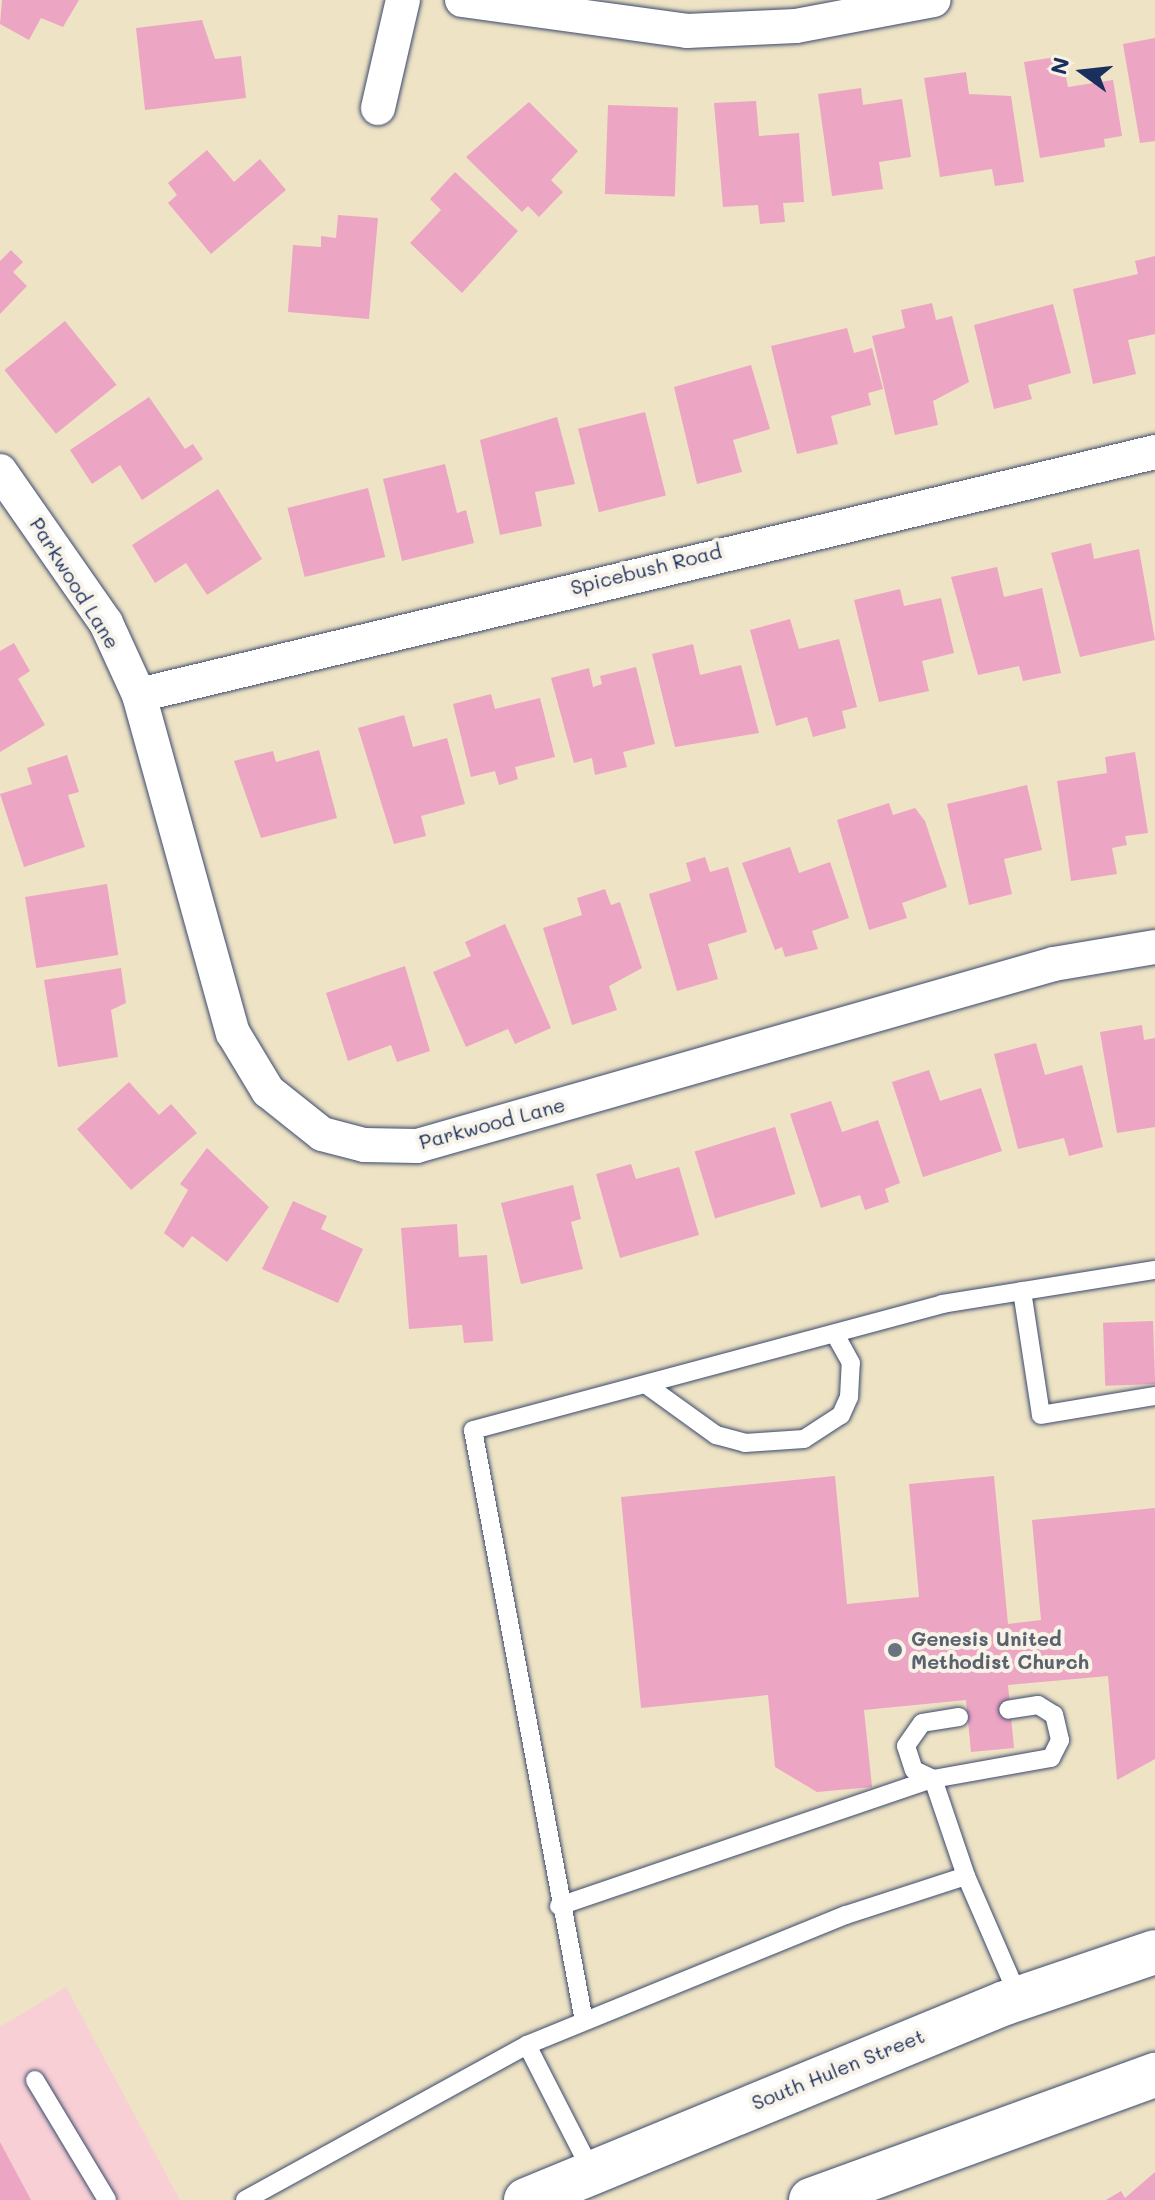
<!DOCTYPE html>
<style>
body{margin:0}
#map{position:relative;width:1155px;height:2200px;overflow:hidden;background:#eee3c5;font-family:Mali,sans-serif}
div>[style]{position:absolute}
.built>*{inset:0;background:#f7cfd5}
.building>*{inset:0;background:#eda5c4;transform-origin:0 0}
.roads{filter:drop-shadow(0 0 2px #3b4a6d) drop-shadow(0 0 2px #3b4a6d)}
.service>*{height:18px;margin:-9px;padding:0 9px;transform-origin:9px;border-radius:9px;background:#fff}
.minor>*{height:34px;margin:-17px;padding:0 17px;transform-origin:17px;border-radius:17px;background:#fff}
.secondary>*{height:44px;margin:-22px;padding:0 22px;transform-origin:22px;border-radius:22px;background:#fff}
.dots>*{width:22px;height:22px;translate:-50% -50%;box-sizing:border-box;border:4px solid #f7f3e8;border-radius:50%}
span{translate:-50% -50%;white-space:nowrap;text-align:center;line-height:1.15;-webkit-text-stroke:8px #f7f3e8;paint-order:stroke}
.street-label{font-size:20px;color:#1b2f5e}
.worship-label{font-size:20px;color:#5b616d;font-weight:700}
.left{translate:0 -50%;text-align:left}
.north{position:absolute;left:1043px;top:32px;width:80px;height:80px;-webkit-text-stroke:6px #f7f3e8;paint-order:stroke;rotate:285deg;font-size:22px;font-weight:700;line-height:32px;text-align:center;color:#1b2f5e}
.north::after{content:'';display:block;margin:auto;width:28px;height:36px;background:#1b2f5e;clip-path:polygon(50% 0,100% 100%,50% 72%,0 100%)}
</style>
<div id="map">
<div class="built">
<i style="clip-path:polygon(66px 1987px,180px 2200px,0 2200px,0 2027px)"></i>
</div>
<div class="building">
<i style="clip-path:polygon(2px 0,79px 0,63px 27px,41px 18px,29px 40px,0 24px)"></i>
<i style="clip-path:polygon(202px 20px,215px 59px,241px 56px,246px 98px,145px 110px,136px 28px)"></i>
<i style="clip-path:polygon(1155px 38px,1155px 141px,1140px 143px,1123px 44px)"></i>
<i style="clip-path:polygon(1062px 56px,1068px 87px,1113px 80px,1122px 136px,1104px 139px,1105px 147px,1040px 158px,1024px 62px)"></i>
<i style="clip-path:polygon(966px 72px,969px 94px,1011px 96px,1024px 182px,995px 186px,992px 169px,940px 177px,924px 78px)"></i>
<i style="clip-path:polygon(861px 88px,863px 105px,902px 99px,911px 157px,879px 162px,883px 189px,832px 196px,818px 94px)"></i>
<i style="clip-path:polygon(756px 101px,759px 136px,799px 133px,804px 202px,783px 203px,785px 222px,760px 224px,758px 205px,723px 207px,714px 103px)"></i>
<i style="clip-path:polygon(529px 102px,578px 151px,551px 180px,563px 192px,539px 217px,528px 206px,522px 212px,466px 157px)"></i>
<i style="left:608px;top:105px;width:70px;height:89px;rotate:2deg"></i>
<i style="clip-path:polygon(207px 150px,234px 182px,260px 159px,286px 190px,211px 254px,168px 203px,177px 195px,168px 183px)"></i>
<i style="clip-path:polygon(455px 172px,518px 231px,462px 293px,410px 243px,441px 210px,430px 199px)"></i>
<i style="clip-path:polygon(338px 215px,378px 218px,369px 319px,288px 312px,293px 245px,321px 247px,321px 236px,336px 238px)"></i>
<i style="clip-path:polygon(11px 250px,23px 262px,13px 272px,27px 286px,0 314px,0 261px)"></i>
<i style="clip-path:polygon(1155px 256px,1155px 334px,1128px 340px,1136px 374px,1093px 384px,1073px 289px,1138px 274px,1135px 261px)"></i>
<i style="clip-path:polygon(932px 303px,936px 320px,952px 316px,969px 382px,933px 401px,938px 425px,895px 435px,872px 336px,905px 328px,901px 310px)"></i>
<i style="clip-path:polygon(1053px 304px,1071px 373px,1028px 385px,1032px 399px,994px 409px,974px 325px)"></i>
<i style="left:65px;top:321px;width:82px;height:78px;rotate:51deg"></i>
<i style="clip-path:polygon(847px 328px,854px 353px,872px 348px,883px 389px,868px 393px,871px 405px,831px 416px,838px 444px,797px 454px,771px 346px)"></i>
<i style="clip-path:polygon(751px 365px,770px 429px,733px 440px,742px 472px,697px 484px,674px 387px)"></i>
<i style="clip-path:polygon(149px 397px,185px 449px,193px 444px,203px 459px,142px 500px,120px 465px,92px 484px,70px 450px)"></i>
<i style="left:645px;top:412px;width:86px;height:69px;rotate:76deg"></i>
<i style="clip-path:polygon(557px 417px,575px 484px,535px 492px,542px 526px,500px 535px,480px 440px)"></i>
<i style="clip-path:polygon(445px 464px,457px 513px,466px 510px,474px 543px,402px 561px,383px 479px)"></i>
<i style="left:368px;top:488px;width:71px;height:83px;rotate:76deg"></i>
<i style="clip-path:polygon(218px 489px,262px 559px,207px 595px,186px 563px,155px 583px,132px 545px)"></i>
<i style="clip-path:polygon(1091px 543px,1094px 559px,1139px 549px,1155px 640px,1080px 657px,1051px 553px)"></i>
<i style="clip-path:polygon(997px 567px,1004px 597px,1042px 588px,1061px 673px,1023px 681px,1019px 666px,978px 675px,951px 577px)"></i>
<i style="clip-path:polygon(900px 589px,904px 606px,941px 598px,954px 653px,922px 661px,929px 691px,879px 702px,854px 600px)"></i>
<i style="clip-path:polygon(790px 619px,799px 649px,839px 639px,857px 707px,842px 711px,846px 728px,813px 737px,807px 717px,776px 726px,750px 630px)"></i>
<i style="clip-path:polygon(14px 643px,30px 671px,18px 679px,45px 725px,0 752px,0 651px)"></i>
<i style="clip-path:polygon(693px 644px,700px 675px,741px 665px,759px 733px,675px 747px,652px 654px)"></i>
<i style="clip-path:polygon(636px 667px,655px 744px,623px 752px,627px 767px,595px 775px,592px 758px,574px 763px,551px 678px,589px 668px,593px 687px,602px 684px,600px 676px)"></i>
<i style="clip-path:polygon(491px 694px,495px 709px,540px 698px,555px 757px,515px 767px,518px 779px,499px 785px,495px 771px,471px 777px,453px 704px)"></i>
<i style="clip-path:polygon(404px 715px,413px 747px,447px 738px,465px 804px,421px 816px,426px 836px,394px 844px,358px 728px)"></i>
<i style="clip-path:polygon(319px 750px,337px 818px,261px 838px,234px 761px,273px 751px,276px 762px)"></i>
<i style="clip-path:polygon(1135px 752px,1148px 833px,1125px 836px,1127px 845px,1112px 848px,1117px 874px,1071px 881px,1057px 781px,1107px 773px,1105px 757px)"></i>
<i style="clip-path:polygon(67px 755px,79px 792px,68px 795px,85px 847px,24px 867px,0 794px,32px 784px,27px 768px)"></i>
<i style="clip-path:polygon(1027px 785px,1042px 850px,1004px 859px,1012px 894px,969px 905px,947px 804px)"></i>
<i style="clip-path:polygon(889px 803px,893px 815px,915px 808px,925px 821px,947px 887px,902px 903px,907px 918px,869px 930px,837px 820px)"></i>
<i style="clip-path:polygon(790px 847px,799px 873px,830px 862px,849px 918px,812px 931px,818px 949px,785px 957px,782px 947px,775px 950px,742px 863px)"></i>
<i style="clip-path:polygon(705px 857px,710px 872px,728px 867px,747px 932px,708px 944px,718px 979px,677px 991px,649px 894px,691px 881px,686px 863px)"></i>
<i style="left:107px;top:884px;width:72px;height:83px;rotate:81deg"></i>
<i style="clip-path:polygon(605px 889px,611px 905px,620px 902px,642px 968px,609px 986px,617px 1010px,572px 1025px,543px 928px,582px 915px,577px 898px)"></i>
<i style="clip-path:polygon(505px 924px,551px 1028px,515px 1044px,508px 1029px,466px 1047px,433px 972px,471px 956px,465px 942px)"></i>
<i style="clip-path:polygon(405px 966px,430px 1051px,397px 1062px,391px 1045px,348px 1061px,326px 993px)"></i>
<i style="clip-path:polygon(121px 968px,126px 1003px,111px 1010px,118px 1057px,58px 1067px,44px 980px)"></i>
<i style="clip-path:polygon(1142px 1025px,1144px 1040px,1155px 1038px,1155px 1127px,1117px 1133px,1100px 1032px)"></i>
<i style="clip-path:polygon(1036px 1043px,1045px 1075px,1082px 1065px,1103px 1147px,1069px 1156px,1064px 1138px,1018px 1149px,994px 1054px)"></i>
<i style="clip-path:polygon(929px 1070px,940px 1101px,981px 1088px,1002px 1151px,923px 1177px,892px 1082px)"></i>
<i style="clip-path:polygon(129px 1082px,159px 1115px,171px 1104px,197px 1133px,131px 1190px,77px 1129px)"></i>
<i style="clip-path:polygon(831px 1101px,842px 1132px,878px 1120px,900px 1183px,885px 1189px,889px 1202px,865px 1210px,860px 1195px,821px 1208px,790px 1114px)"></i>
<i style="left:775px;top:1127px;width:70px;height:84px;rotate:73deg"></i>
<i style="clip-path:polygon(207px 1148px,269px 1207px,227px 1262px,192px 1236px,183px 1248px,164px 1233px,188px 1190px,180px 1184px)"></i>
<i style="clip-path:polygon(631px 1164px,636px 1179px,679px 1167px,699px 1235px,620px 1258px,596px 1174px)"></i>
<i style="clip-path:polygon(573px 1185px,581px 1219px,571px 1222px,583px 1269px,521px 1284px,501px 1203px)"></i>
<i style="clip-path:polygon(293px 1201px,327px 1216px,321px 1229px,363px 1249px,338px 1303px,262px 1269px)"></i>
<i style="clip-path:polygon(457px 1224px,459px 1257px,487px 1255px,493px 1341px,464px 1343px,462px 1325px,409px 1329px,401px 1228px)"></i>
<i style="left:1153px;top:1321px;width:63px;height:50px;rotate:88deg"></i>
<i style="clip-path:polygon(835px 1476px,847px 1604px,919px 1597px,909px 1484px,994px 1476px,1008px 1624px,1041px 1620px,1032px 1520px,1155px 1508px,1155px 1759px,1117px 1780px,1108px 1676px,1008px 1685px,1014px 1748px,971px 1752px,966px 1700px,864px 1710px,872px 1787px,817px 1792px,775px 1767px,768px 1695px,641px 1708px,621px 1497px)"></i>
<i style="clip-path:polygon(0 2142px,31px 2200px,0 2200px)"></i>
<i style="clip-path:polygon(1155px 2172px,1155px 2200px,1106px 2200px,1121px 2191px,1125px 2198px)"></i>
</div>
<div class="roads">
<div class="service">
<i style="left:1022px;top:1291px;width:125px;rotate:81.3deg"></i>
<i style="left:1041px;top:1415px;width:116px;rotate:-9.5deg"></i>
<i style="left:648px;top:1386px;width:84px;rotate:35.8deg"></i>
<i style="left:716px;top:1435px;width:30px;rotate:15deg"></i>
<i style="left:745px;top:1443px;width:59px;rotate:-3.9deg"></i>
<i style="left:804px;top:1439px;width:44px;rotate:-33deg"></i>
<i style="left:841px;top:1415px;width:20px;rotate:-66deg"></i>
<i style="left:849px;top:1397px;width:34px;rotate:-87deg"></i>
<i style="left:851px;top:1363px;width:33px;rotate:-119deg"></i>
<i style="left:959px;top:1717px;width:37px;rotate:171deg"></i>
<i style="left:922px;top:1723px;width:28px;rotate:125deg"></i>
<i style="left:906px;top:1746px;width:25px;rotate:72deg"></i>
<i style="left:914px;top:1770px;width:21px;rotate:25deg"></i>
<i style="left:933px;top:1779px;width:102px;rotate:71.2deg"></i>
<i style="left:559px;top:1906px;width:395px;rotate:-18.8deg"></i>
<i style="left:933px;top:1779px;width:120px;rotate:-10.1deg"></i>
<i style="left:1051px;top:1758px;width:20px;rotate:-63deg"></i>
<i style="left:1060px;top:1740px;width:26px;rotate:-103deg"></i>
<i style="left:1054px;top:1715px;width:19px;rotate:-148deg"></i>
<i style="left:1038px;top:1705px;width:30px;rotate:171deg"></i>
<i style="left:584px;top:2021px;width:601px;rotate:-100.64deg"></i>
<i style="left:473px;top:1430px;width:486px;rotate:-15deg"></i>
<i style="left:942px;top:1304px;width:216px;rotate:-9.1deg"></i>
<i style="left:527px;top:2045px;width:344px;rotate:-22.2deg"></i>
<i style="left:846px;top:1915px;width:126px;rotate:-18deg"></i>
<i style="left:966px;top:1876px;width:133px;rotate:66.5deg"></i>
<i style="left:35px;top:2080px;width:140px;rotate:59deg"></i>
<i style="left:245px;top:2200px;width:322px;rotate:-28.8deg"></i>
<i style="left:527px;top:2045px;width:138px;rotate:62.9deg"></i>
</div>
<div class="minor">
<i style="left:462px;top:0;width:227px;rotate:7.8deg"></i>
<i style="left:687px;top:31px;width:109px;rotate:-2.6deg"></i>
<i style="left:796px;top:26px;width:140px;rotate:-10.7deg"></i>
<i style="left:378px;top:108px;width:111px;rotate:-77deg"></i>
<i style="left:0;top:471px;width:185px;rotate:55.1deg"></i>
<i style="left:106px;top:623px;width:79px;rotate:65.4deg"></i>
<i style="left:139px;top:695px;width:351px;rotate:74.5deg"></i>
<i style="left:233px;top:1033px;width:68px;rotate:58.9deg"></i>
<i style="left:268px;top:1091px;width:69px;rotate:38.5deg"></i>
<i style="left:322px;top:1134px;width:43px;rotate:14.7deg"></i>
<i style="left:364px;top:1145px;width:53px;rotate:1.1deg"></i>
<i style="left:417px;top:1146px;width:662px;rotate:-15.95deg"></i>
<i style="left:1054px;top:964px;width:102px;rotate:-9.6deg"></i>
<i style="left:139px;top:695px;width:1045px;rotate:-13.45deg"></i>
</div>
<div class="secondary">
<i style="left:526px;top:2200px;width:518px;rotate:-22.36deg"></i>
<i style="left:1005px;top:2003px;width:158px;rotate:-18.8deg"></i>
<i style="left:811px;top:2200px;width:366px;rotate:-20deg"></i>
</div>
</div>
<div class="dots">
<i style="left:895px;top:1650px;background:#6b7280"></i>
</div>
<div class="street-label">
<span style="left:646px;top:569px;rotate:-14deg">Spicebush Road</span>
<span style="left:75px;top:583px;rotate:58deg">Parkwood Lane</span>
<span style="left:492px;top:1123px;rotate:-15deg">Parkwood Lane</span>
<span style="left:838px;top:2069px;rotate:-22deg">South Hulen Street</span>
</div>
<div class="worship-label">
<span class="left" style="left:911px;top:1650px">Genesis United<br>Methodist Church</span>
</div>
<div class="north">N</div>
</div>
